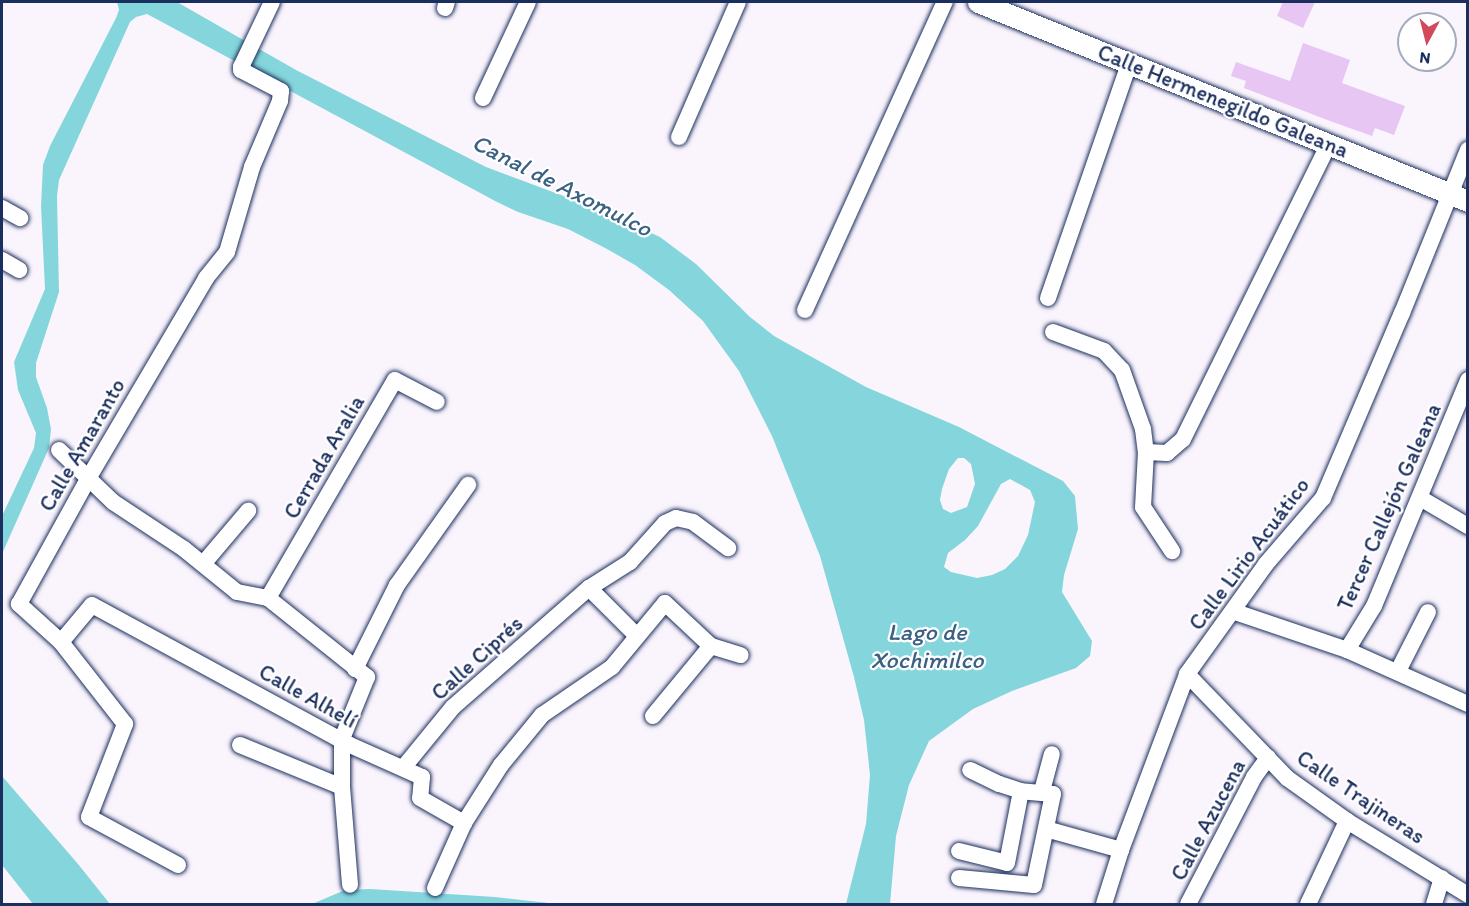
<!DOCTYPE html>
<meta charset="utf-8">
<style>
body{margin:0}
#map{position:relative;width:1469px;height:906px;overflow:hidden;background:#faf4fd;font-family:Itim,sans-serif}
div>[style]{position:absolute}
.water>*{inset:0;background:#85d6dc}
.building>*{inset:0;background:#e7c6f3}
.roads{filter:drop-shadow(0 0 2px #1b2f5e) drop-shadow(0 0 2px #1b2f5e)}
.minor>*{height:16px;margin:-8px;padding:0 8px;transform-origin:8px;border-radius:8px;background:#fff}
.tertiary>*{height:21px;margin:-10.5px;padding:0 10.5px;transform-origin:10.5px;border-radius:10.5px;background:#fff}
span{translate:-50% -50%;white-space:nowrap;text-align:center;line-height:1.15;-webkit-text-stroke:4.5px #fff;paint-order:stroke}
.street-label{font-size:22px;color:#1b2f5e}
.water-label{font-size:24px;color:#3b6184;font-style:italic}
.frame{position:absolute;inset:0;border:3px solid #1b2f5e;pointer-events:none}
.north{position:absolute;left:1397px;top:12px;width:60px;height:60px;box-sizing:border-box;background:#fff;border:2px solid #a4acbf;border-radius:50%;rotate:187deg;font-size:16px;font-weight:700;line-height:24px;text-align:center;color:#1b2f5e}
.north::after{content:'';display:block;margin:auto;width:21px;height:27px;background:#d1495b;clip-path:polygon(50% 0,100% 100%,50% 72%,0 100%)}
</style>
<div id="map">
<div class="water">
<i style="clip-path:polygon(evenodd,117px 2px,177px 2px,296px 70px,486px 167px,601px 210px,660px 237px,696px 264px,750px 317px,774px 336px,866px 387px,959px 427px,1063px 481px,1075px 496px,1078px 529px,1064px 575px,1062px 592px,1092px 641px,1090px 656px,1076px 668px,1012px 691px,973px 709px,929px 741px,909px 785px,896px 836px,890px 904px,846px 904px,866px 824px,870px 775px,864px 720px,854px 677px,820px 556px,772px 436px,739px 371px,703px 321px,669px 290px,635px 265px,607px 249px,568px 229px,518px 212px,497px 202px,147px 14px,136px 17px,130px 22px,59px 180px,57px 196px,59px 292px,36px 363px,36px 377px,47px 408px,51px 429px,49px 448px,2px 554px,2px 516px,34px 448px,36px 433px,18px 390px,14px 362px,45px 289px,41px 206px,43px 165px,50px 146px,116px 18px,119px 10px,117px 2px,958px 458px,964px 458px,971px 464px,975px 484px,967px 507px,951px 513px,943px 509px,940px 500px,942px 489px,949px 469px,958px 458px,117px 2px,1010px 479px,1030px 490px,1035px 502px,1028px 535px,1018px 556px,1005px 569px,992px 575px,977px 578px,951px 572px,944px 567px,948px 553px,965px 540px,978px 526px,1001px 484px,1010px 479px)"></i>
<i style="clip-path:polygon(2px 776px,78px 864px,110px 904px,33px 904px,2px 865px)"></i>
<i style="clip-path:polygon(370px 889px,495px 897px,558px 904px,312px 904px,345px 890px)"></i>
</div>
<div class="building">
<i style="clip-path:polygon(1283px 2px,1315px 2px,1303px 28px,1277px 16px)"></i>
<i style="clip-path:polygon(1303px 43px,1350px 60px,1342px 83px,1405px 106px,1394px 135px,1375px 128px,1372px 136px,1330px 121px,1244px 88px,1246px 81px,1231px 76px,1236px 62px,1290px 81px)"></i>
</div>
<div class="roads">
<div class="minor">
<i style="left:445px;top:8px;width:6px;rotate:-72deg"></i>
<i style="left:483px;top:98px;width:106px;rotate:-64.9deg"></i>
<i style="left:679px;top:137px;width:147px;rotate:-66.4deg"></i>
<i style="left:2px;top:208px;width:21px;rotate:29deg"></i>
<i style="left:2px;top:260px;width:20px;rotate:30deg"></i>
<i style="left:1048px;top:298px;width:248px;rotate:-70.9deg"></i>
<i style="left:805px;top:310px;width:338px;rotate:-65.6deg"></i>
<i style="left:1053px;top:332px;width:54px;rotate:20.4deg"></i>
<i style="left:1104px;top:351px;width:26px;rotate:47deg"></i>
<i style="left:1122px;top:370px;width:63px;rotate:70.4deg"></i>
<i style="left:1143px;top:429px;width:23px;rotate:83deg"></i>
<i style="left:1146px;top:452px;width:55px;rotate:93.1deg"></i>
<i style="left:1143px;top:507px;width:53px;rotate:56.6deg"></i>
<i style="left:59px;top:450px;width:75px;rotate:43.9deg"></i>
<i style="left:113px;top:502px;width:85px;rotate:33.5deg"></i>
<i style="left:184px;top:549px;width:68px;rotate:39.1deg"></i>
<i style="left:237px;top:592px;width:32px;rotate:11deg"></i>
<i style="left:268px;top:598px;width:127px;rotate:38.6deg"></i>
<i style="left:367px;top:677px;width:67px;rotate:112deg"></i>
<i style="left:342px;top:739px;width:48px;rotate:90deg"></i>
<i style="left:342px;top:787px;width:98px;rotate:85.3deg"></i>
<i style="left:1146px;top:452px;width:21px;rotate:3deg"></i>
<i style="left:1167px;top:453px;width:21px;rotate:-41deg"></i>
<i style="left:1183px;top:439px;width:329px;rotate:-63.7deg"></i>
<i style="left:1420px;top:498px;width:56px;rotate:30.3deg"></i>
<i style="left:203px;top:564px;width:70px;rotate:-49.7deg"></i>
<i style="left:589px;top:588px;width:68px;rotate:45deg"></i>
<i style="left:268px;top:598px;width:252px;rotate:-59.8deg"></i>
<i style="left:395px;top:380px;width:47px;rotate:27.6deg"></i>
<i style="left:1235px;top:612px;width:118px;rotate:18.7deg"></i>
<i style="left:1347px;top:650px;width:133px;rotate:24.1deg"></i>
<i style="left:61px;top:642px;width:48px;rotate:-50deg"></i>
<i style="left:92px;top:605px;width:294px;rotate:28.5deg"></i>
<i style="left:350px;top:745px;width:79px;rotate:24deg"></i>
<i style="left:422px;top:777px;width:21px;rotate:95deg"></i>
<i style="left:420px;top:798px;width:51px;rotate:29.6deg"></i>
<i style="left:1347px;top:650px;width:52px;rotate:-58.5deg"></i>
<i style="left:1374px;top:606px;width:245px;rotate:-67.4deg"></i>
<i style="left:355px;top:669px;width:94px;rotate:-63.4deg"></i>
<i style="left:397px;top:585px;width:123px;rotate:-54.6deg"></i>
<i style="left:1398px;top:671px;width:66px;rotate:-63deg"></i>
<i style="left:1187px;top:674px;width:144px;rotate:46.1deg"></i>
<i style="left:1287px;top:778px;width:74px;rotate:35.6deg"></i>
<i style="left:1347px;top:821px;width:142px;rotate:31.4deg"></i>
<i style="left:653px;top:716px;width:91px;rotate:-50.4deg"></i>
<i style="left:240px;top:745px;width:110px;rotate:22.4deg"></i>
<i style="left:403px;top:768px;width:79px;rotate:-50.7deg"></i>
<i style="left:453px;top:707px;width:181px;rotate:-41.2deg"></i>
<i style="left:589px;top:588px;width:49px;rotate:-32.4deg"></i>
<i style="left:630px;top:562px;width:52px;rotate:-48.1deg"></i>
<i style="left:665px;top:523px;width:12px;rotate:-24deg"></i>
<i style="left:676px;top:518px;width:17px;rotate:13deg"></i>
<i style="left:693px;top:522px;width:44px;rotate:36.6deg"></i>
<i style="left:1042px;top:791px;width:38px;rotate:-75deg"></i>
<i style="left:1046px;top:829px;width:78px;rotate:15.6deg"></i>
<i style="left:959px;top:851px;width:49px;rotate:14deg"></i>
<i style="left:1007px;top:863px;width:73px;rotate:-79deg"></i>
<i style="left:178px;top:865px;width:101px;rotate:-151.7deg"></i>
<i style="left:89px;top:817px;width:100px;rotate:-68.8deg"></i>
<i style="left:125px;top:724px;width:104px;rotate:-128deg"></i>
<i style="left:61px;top:642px;width:57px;rotate:-137.9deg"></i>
<i style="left:19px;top:604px;width:145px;rotate:-61.1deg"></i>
<i style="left:89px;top:477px;width:231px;rotate:-59.5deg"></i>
<i style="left:206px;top:278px;width:33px;rotate:-51deg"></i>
<i style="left:227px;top:252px;width:89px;rotate:-73.6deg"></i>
<i style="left:252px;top:167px;width:72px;rotate:-67deg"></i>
<i style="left:280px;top:101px;width:10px;rotate:-84deg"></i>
<i style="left:281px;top:91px;width:45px;rotate:-152.3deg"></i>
<i style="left:241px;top:70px;width:3px;rotate:-90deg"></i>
<i style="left:241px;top:67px;width:72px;rotate:-64.5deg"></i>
<i style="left:959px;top:878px;width:75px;rotate:5.3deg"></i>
<i style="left:1034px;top:885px;width:93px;rotate:-78.2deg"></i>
<i style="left:1053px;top:794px;width:32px;rotate:-175deg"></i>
<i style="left:1021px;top:791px;width:23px;rotate:-162deg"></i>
<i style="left:999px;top:784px;width:32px;rotate:-154deg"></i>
<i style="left:435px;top:888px;width:71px;rotate:-66deg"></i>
<i style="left:464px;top:823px;width:69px;rotate:-57.5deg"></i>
<i style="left:501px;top:765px;width:65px;rotate:-50.6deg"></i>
<i style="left:542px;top:715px;width:85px;rotate:-34.4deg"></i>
<i style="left:612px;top:667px;width:83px;rotate:-50.4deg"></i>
<i style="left:665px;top:603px;width:63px;rotate:43.1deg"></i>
<i style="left:711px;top:646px;width:31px;rotate:17deg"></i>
<i style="left:1104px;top:904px;width:57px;rotate:-72.5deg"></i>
<i style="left:1121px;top:850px;width:188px;rotate:-69.4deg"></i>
<i style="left:1187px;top:674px;width:135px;rotate:-54.3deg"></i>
<i style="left:1266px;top:564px;width:87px;rotate:-49.2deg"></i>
<i style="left:1323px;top:498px;width:201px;rotate:-66.9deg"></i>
<i style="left:1402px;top:313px;width:176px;rotate:-68deg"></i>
<i style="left:1188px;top:904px;width:143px;rotate:-62.5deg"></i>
<i style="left:1254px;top:777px;width:24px;rotate:-54deg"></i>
<i style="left:1308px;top:904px;width:92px;rotate:-64.8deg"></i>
<i style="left:1434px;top:904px;width:27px;rotate:-73deg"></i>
</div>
<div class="tertiary">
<i style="left:978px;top:2px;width:529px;rotate:22.1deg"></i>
</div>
</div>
<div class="street-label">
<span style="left:1223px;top:101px;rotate:22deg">Calle Hermenegildo Galeana</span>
<span style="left:82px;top:445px;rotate:-60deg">Calle Amaranto</span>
<span style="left:324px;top:457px;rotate:-60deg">Cerrada Aralia</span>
<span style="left:1389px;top:507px;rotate:-66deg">Tercer Callejón Galeana</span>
<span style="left:1249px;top:554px;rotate:-53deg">Calle Lirio Acuático</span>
<span style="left:477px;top:658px;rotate:-42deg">Calle Ciprés</span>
<span style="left:308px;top:696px;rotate:29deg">Calle Alhelí</span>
<span style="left:1361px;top:797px;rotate:34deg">Calle Trajineras</span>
<span style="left:1208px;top:820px;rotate:-62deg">Calle Azucena</span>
</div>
<div class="water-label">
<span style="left:562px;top:185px;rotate:27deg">Canal de Axomulco</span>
<span style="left:927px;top:646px">Lago de<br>Xochimilco</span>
</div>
<div class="frame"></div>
<div class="north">N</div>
</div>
